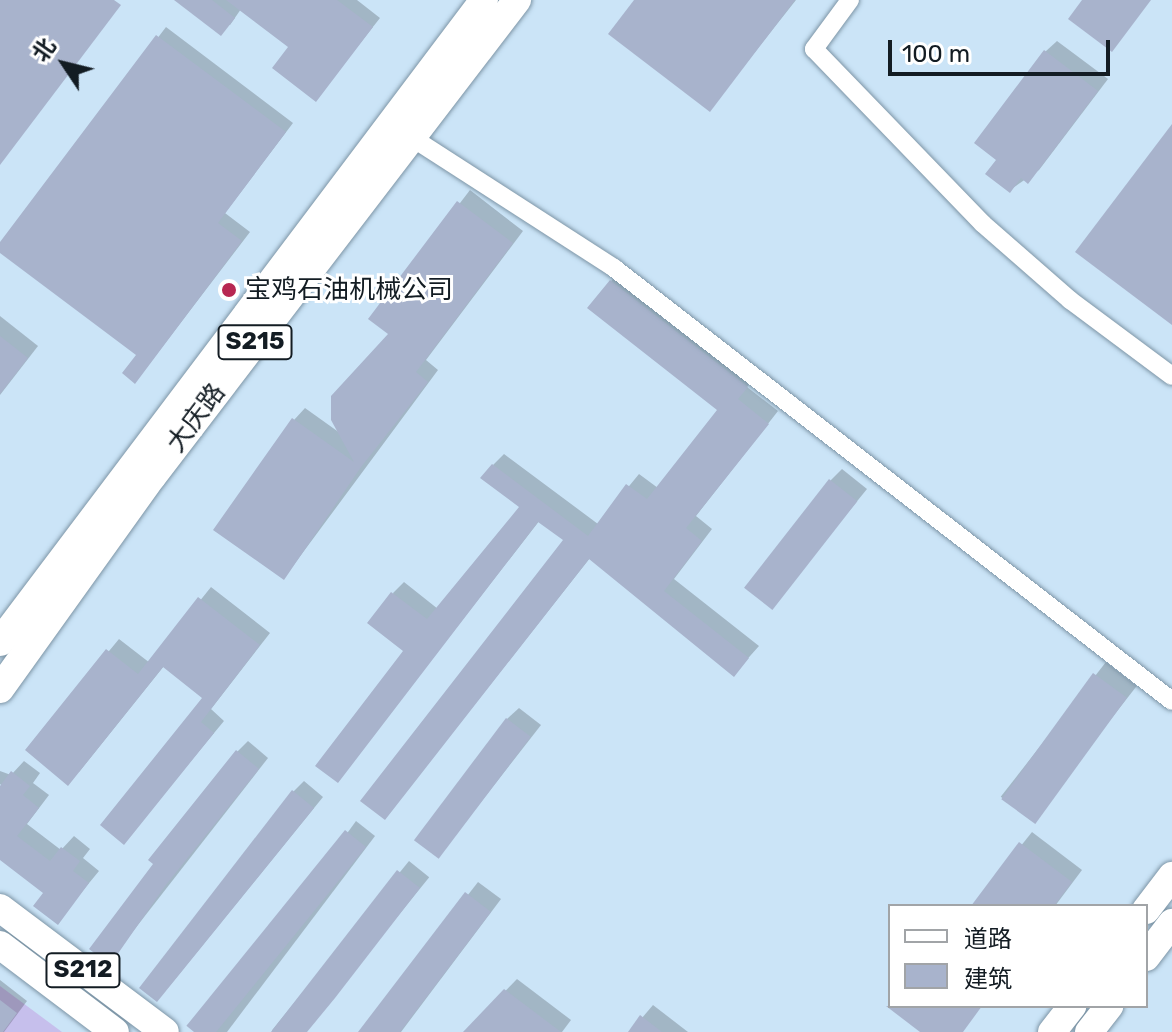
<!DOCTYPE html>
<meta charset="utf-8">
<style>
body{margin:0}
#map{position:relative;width:1172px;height:1032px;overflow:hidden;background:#cbe4f7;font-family:Rubik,"Noto Sans SC",sans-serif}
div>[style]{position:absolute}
.green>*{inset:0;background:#c6bfec}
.shadow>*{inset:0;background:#0003;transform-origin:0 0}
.building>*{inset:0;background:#a8b3cc;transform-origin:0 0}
.roads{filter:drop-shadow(0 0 2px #7d95a6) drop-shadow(0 0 2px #7d95a6)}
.street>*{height:18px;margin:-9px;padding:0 9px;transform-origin:9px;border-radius:9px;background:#fff}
.primary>*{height:28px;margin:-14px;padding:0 14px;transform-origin:14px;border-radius:14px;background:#fff}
.dots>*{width:22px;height:22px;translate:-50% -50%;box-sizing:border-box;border:4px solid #fff;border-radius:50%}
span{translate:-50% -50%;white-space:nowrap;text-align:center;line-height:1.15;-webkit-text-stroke:6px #fff;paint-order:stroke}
.shield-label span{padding:2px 6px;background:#fff;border:2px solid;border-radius:6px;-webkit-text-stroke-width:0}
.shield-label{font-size:24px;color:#131c23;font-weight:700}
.poi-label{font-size:26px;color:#131c23}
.left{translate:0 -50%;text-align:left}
.street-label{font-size:26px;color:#131c23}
.legend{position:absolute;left:888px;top:904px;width:260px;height:104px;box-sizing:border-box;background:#fff;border:2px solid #a1a4a7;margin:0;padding:10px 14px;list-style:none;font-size:24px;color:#131c23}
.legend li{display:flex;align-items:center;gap:16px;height:40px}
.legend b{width:40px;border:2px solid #a1a4a7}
.north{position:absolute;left:24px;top:24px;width:80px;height:80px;-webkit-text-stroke:6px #fff;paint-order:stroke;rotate:305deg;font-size:22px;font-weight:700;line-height:32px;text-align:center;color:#131c23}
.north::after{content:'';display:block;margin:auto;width:28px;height:36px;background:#131c23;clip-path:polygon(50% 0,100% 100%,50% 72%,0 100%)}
.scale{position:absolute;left:888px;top:40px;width:222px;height:36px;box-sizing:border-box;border:4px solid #131c23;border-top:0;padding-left:10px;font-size:24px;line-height:28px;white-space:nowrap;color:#131c23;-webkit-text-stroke:6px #fff;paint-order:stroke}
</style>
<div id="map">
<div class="green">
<i style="clip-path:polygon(0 986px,62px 1032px,0 1032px)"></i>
</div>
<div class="shadow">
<i style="clip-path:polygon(185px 0,357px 0,380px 18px,316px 99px,291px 47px,241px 9px,230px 25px)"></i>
<i style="clip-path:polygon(637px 0,796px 0,710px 109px)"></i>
<i style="clip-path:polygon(166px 27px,293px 123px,225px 213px,250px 232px,143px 372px,138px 355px,0 245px)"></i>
<i style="clip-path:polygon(1057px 41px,1108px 79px,1039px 170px,1010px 190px,998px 159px,1045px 52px)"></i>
<i style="clip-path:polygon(470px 190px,523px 231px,426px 360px,438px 370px,284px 578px,294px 420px,305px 408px,340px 433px,391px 334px,371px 319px)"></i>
<i style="clip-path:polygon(622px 270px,757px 375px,747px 387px,778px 411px,696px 516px,712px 529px,674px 579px,759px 646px,734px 674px,590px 558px,385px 818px,566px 540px,540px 520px,337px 781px,406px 650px,393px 593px,404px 582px,438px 609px,521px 506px,493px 465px,504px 454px,598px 524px,639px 474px,658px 488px,720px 410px,611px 281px)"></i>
<i style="clip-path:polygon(0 316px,38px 346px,0 395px)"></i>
<i style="clip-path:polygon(842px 469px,867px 489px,771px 607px,831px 480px)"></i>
<i style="clip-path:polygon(211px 587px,270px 633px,211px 709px,224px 721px,124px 842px,205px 697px,164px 666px,79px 772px,27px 750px,119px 639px,150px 663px)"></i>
<i style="left:1106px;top:662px;width:39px;height:171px;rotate:38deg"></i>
<i style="clip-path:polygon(519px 708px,541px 725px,438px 857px,507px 719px)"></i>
<i style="clip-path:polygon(248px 741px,268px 758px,109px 962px,237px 752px)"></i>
<i style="clip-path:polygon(24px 761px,40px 773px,33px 783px,49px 795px,27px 824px,61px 850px,74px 836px,90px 849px,83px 858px,99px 871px,57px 922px,46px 893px,0 858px,0 789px,9px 791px,0 784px,0 771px,11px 775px)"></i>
<i style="clip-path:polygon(304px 781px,323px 797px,167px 989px,293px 792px)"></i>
<i style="clip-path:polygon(356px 821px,375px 836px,227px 1032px,203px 1032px)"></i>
<i style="clip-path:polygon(1032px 832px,1082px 870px,1055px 906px,973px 906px)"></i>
<i style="left:409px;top:861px;width:26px;height:218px;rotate:39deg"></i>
<i style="clip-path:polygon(478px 882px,501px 899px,401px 1032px,361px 1032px)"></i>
<i style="clip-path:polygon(517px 979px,571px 1020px,562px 1032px,467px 1030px)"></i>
<i style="clip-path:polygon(0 980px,27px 1001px,4px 1032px,0 1032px)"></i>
<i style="clip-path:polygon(653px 1005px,688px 1032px,630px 1032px)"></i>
</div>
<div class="building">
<i style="clip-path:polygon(0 0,114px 0,121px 5px,0 165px)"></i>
<i style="clip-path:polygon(174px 0,212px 0,235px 18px,221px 36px)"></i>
<i style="clip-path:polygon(226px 0,337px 0,373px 27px,316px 102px,272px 68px,288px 47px)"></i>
<i style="clip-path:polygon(634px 0,795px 0,710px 112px,608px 34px)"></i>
<i style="clip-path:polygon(1082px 0,1151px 0,1112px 52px,1068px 19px)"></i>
<i style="clip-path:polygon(156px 35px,286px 132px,218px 223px,242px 241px,135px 384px,122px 373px,136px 355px,0 253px,0 242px)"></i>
<i style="clip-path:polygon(1044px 50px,1098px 91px,1028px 184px,1021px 178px,1010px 193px,985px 174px,996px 160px,974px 143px)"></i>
<i style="clip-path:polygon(1172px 124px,1172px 325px,1075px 252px)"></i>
<i style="clip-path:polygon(457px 201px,513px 243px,416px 372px,428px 382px,361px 467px,284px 580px,213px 530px,292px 418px,354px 462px,331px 420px,331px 396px,388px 334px,368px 319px)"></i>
<i style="clip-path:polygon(610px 280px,748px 387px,738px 399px,769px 424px,686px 528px,702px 541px,664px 591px,749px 658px,734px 677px,589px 559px,385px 820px,360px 801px,563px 540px,538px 522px,338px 783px,315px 766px,403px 651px,367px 623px,391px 592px,427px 619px,519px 507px,480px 478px,492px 464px,588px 536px,626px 484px,647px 499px,717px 410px,587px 308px)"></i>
<i style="clip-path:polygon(0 336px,28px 358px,0 394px)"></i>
<i style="left:829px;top:479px;width:36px;height:138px;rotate:38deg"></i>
<i style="clip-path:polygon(198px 597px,260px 645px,201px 722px,214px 733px,124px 845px,100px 825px,202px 698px,163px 667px,68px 786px,25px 750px,106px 649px,138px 674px)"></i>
<i style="left:1093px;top:673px;width:42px;height:156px;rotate:36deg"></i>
<i style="left:506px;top:718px;width:31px;height:153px;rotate:37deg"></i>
<i style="clip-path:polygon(236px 750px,259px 769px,165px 886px,110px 965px,89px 949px,153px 864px,148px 860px)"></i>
<i style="clip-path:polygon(11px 771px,30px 786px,23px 795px,39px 808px,17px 836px,50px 861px,61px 847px,80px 861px,73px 871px,89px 883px,58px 925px,33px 906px,43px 893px,0 860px,0 786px)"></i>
<i style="clip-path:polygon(292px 790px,314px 808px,157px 1002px,139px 988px)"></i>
<i style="left:345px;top:830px;width:27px;height:252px;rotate:39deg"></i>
<i style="clip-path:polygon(1019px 842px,1072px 882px,1054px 906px,971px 906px)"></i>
<i style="clip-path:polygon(397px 870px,420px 888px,335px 998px,307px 1032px,271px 1032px)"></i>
<i style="clip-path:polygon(465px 892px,491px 912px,400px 1032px,358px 1032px)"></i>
<i style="clip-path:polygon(504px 989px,561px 1032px,463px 1032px)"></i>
<i style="clip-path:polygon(0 1000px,17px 1013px,3px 1032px,0 1032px)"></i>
<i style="clip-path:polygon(886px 1006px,982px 1006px,963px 1032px,920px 1032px)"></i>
<i style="clip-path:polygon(640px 1015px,662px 1032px,628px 1032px)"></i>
</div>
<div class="roads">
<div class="street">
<i style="left:850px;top:0;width:61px;rotate:126.3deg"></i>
<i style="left:814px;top:49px;width:243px;rotate:46deg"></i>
<i style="left:983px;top:224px;width:116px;rotate:41.1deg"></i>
<i style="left:1070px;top:300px;width:127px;rotate:36.7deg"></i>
<i style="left:411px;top:137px;width:242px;rotate:32.8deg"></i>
<i style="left:614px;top:268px;width:706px;rotate:37.81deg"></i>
</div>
<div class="primary">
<i style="left:0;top:642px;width:804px;rotate:-52.99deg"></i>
<i style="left:0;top:689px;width:261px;rotate:-54.4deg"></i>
<i style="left:152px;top:477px;width:601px;rotate:-52.58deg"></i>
<i style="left:0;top:908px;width:206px;rotate:36.9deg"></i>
<i style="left:1146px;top:910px;width:43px;rotate:-52.6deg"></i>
<i style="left:0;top:945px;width:144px;rotate:37.1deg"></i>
<i style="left:1146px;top:957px;width:43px;rotate:-52.6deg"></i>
<i style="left:1052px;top:1032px;width:33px;rotate:-52deg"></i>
<i style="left:1089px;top:1032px;width:33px;rotate:-52deg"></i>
</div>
</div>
<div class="dots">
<i style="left:229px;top:290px;background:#b72752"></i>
</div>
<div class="shield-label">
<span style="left:255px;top:342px">S215</span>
<span style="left:83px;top:970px">S212</span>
</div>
<div class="poi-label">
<span class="left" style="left:245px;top:290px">宝鸡石油机械公司</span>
</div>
<div class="street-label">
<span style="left:196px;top:418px;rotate:-53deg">大庆路</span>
</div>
<ul class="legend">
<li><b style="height:10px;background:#fff"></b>道路</li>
<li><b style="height:22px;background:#a8b3cc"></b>建筑</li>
</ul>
<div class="north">北</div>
<div class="scale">100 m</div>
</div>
